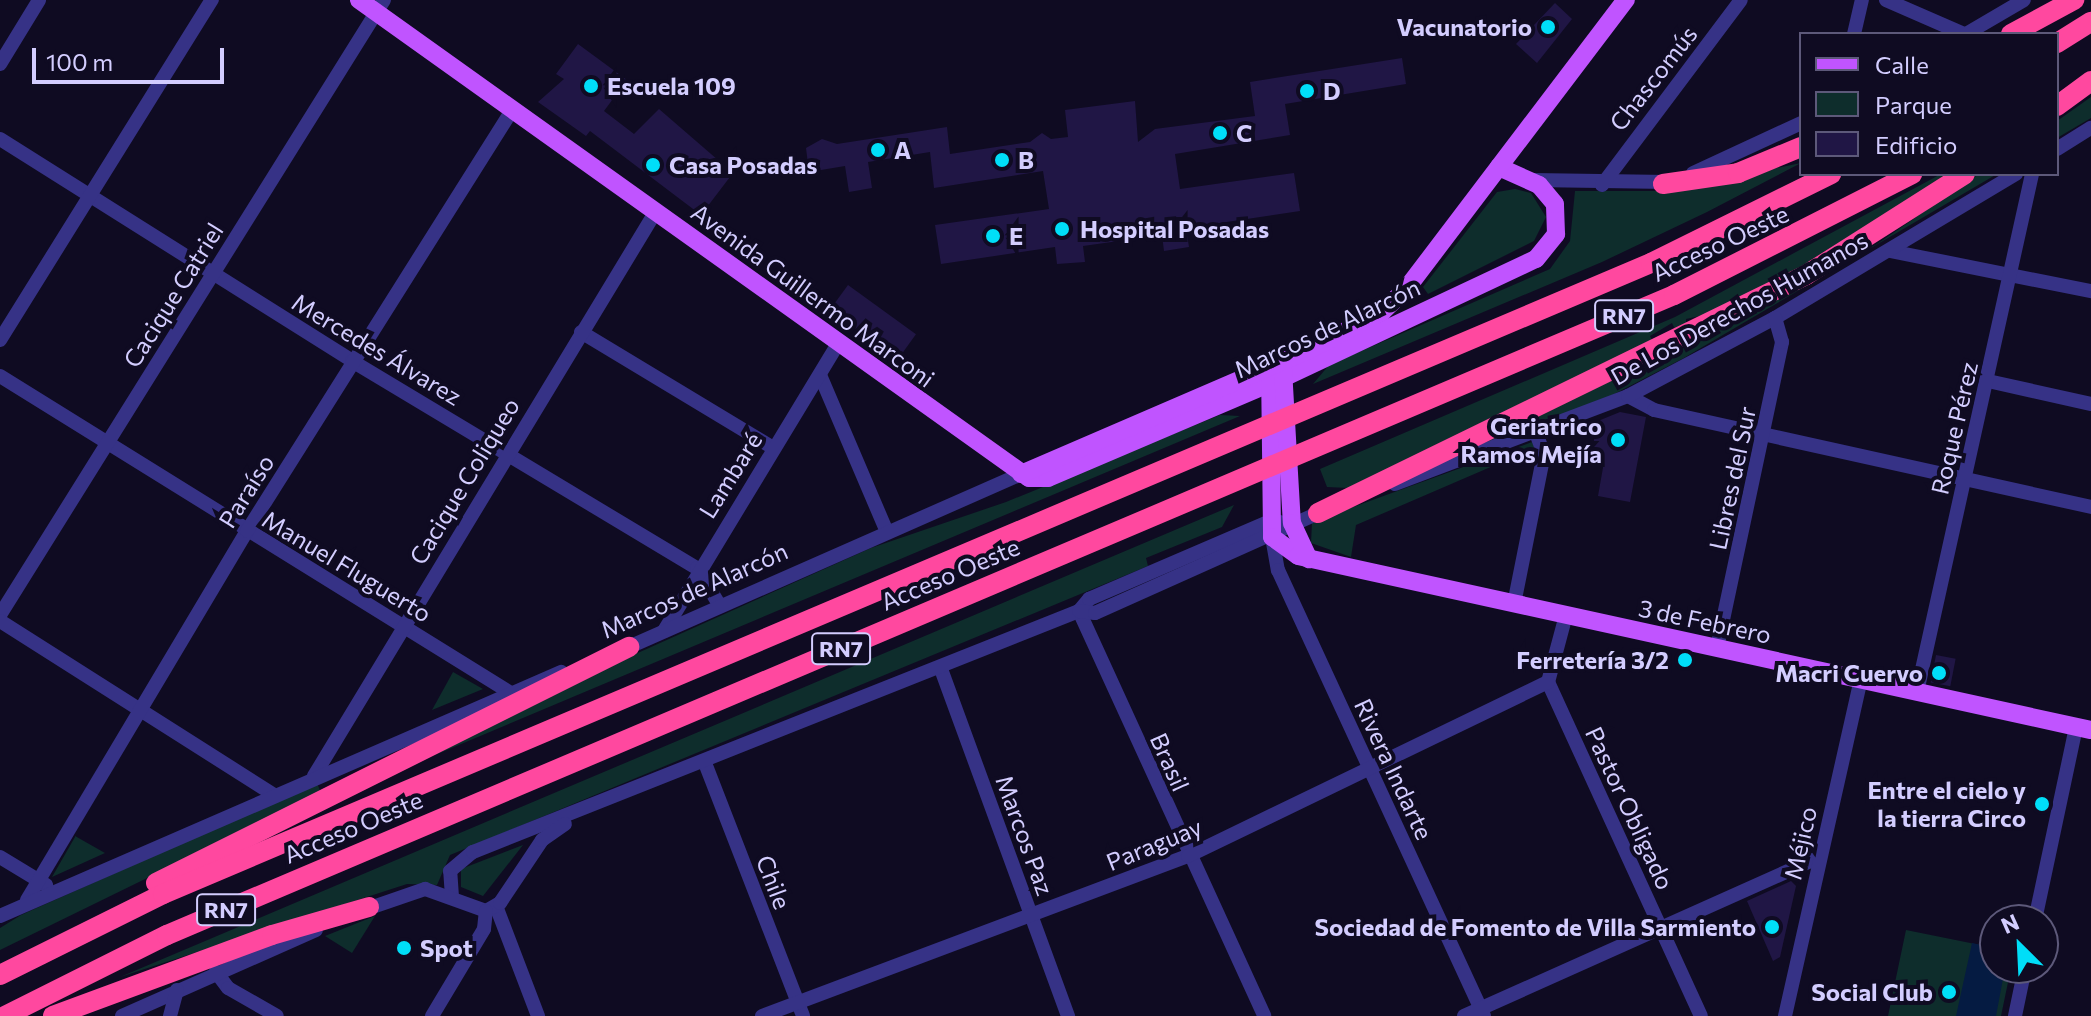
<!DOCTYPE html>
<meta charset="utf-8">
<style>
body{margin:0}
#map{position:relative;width:2091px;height:1016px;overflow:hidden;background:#0f0b22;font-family:Commissioner,sans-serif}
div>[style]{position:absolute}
.green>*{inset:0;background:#0e2d2c}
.water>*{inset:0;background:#051b42}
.building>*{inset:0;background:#201645;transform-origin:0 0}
.minor>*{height:14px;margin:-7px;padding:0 7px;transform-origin:7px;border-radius:7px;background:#363286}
.major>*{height:18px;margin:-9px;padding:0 9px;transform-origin:9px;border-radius:9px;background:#c054ff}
.highway>*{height:20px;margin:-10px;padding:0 10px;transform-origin:10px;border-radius:10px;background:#ff489f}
.dots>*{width:22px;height:22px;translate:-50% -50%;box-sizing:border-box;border:4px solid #0f0b22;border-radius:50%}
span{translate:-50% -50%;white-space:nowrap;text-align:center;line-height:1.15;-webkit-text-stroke:8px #0f0b22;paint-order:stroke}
.shield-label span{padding:2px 6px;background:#0f0b22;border:2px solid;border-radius:6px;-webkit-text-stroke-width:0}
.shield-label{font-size:22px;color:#d3cdff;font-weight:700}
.poi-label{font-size:24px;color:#d3cdff;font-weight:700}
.right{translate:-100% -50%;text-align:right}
.left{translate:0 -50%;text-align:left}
.street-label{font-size:24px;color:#d3cdff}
.legend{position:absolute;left:1799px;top:32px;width:260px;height:144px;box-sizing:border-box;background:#0f0b22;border:2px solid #5d597a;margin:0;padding:10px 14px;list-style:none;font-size:24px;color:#d3cdff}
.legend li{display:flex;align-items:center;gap:16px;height:40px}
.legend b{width:40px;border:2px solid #5d597a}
.north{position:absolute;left:1979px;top:904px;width:80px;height:80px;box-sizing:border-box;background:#0f0b22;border:2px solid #5d597a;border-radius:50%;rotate:336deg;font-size:22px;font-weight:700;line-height:32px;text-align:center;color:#d3cdff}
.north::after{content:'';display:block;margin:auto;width:28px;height:36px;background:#00def8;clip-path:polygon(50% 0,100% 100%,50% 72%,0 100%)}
.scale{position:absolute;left:32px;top:48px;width:192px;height:36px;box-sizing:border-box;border:4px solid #d3cdff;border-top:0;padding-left:10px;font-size:24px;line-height:28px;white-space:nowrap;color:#d3cdff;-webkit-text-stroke:6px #0f0b22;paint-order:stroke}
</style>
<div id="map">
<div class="green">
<i style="clip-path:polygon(2091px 97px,2091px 118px,2057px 138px,2057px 121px)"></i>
<i style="clip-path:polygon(1801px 163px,1707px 212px,1602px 262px,1313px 384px,1329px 365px,1550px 269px,1570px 241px,1575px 191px,1662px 191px)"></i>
<i style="clip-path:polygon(1941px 174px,1960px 174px,1877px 229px,1709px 314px,1686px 319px,1686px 330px,1677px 333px,1672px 323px,1650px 336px,1652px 340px,1348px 488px,1327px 487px,1320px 469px,1675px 317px)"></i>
<i style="clip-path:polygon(1979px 174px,1997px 174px,1682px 359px,1591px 406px,1379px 482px,1674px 353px,1877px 244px)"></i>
<i style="clip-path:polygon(1515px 189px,1531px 193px,1546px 217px,1534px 241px,1428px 294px,1423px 287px,1497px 192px)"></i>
<i style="clip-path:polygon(1220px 415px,1240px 416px,435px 755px,571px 683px,871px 548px,1006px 502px)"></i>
<i style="clip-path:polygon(1532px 442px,1535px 448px,1356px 525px,1351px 557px,1311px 543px,1312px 522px)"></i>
<i style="clip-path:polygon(1234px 505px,1222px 527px,1146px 558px,1148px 566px,450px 855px,437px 885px,407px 884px,120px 977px)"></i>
<i style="clip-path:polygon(453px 672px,483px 689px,432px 710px)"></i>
<i style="clip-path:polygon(317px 783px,321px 793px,0 950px,0 928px,21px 915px)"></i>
<i style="clip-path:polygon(75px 836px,105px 853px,52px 877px,75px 837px)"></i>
<i style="clip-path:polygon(523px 845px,483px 896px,461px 887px,461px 869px)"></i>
<i style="clip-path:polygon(375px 916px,352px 953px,325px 936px)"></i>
<i style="clip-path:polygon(1906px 930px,1995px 948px,1995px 968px,2011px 968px,2001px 1016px,1888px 1016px)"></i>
</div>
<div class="water">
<i style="clip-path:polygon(1972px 943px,1995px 948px,1995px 968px,2005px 968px,1996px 1016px,1956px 1016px)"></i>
</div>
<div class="building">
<i style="clip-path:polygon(1555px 3px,1572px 19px,1537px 63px,1516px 44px)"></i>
<i style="clip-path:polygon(578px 44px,627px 80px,604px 111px,634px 134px,659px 109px,733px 173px,701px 215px,590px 131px,586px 136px,538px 102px,564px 79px,556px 74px)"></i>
<i style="clip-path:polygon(1402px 58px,1406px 84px,1285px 104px,1290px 135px,1175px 154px,1180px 189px,1294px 173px,1300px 211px,1186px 228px,1189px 247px,1164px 251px,1162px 235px,1083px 246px,1085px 262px,1057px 264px,1055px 247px,941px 264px,935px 225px,1049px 209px,1043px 171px,934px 188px,930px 152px,868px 162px,872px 188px,849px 192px,845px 166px,809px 172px,806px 148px,822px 139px,837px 144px,947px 127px,950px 154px,1030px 142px,1042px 133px,1051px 139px,1068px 137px,1065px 110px,1135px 101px,1138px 142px,1155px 129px,1255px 116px,1250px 82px)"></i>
<i style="left:848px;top:285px;width:84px;height:31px;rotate:36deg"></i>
<i style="clip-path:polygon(1620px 412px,1646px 417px,1630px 502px,1598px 496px,1604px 462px,1590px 459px,1598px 421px)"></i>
<i style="left:1936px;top:655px;width:20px;height:28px;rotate:11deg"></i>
<i style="clip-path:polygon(1791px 881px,1796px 886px,1780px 957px,1773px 961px,1747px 901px)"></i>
</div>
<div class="minor">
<i style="left:1886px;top:0;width:85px;rotate:23.6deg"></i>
<i style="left:1854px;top:34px;width:35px;rotate:-77deg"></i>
<i style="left:1966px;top:34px;width:67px;rotate:-30.4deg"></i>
<i style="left:0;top:64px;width:75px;rotate:-58.6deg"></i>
<i style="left:0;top:139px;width:416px;rotate:32.2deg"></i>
<i style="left:352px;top:361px;width:402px;rotate:31deg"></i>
<i style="left:697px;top:568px;width:44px;rotate:58.8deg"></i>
<i style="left:2057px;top:149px;width:40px;rotate:-32deg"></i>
<i style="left:1693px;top:173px;width:119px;rotate:-24.8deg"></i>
<i style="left:1532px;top:180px;width:137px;rotate:0.8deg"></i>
<i style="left:1602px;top:185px;width:231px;rotate:-53.1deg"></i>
<i style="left:1890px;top:251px;width:205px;rotate:11.3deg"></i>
<i style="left:581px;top:332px;width:224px;rotate:31.1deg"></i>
<i style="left:0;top:340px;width:401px;rotate:-58.1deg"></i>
<i style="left:820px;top:375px;width:171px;rotate:66.9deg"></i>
<i style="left:0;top:376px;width:599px;rotate:31.83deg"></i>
<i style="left:1988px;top:381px;width:106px;rotate:12.6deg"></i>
<i style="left:1628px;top:396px;width:30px;rotate:28deg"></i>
<i style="left:1654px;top:410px;width:448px;rotate:12.5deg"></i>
<i style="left:1395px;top:484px;width:249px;rotate:-20.7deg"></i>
<i style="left:1628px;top:396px;width:166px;rotate:-28deg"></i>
<i style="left:1775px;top:318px;width:281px;rotate:-30.9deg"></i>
<i style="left:1272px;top:537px;width:34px;rotate:80deg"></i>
<i style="left:1278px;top:570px;width:491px;rotate:65.2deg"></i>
<i style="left:1514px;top:604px;width:153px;rotate:-78.7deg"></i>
<i style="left:1544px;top:454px;width:22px;rotate:-111deg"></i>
<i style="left:1079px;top:611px;width:445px;rotate:65.4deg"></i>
<i style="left:1079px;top:611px;width:16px;rotate:-50deg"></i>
<i style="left:1089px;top:599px;width:197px;rotate:-23.3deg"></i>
<i style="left:1270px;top:521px;width:10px;rotate:6deg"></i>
<i style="left:0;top:615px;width:725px;rotate:-58.02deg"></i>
<i style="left:1566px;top:615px;width:69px;rotate:105deg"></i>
<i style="left:1548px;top:682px;width:367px;rotate:65.4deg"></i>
<i style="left:0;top:621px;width:323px;rotate:32.4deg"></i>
<i style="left:664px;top:631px;width:336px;rotate:-58.8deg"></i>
<i style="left:1717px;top:648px;width:313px;rotate:-78deg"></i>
<i style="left:1782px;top:342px;width:25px;rotate:-106deg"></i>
<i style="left:622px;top:650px;width:436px;rotate:-23.8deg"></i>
<i style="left:941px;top:669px;width:370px;rotate:69.9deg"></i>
<i style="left:1917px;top:692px;width:531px;rotate:-77.48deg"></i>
<i style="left:705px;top:763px;width:271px;rotate:68.8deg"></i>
<i style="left:314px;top:776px;width:660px;rotate:-58.81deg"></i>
<i style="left:0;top:857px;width:54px;rotate:31.3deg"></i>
<i style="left:452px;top:897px;width:26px;rotate:-94deg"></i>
<i style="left:450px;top:871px;width:30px;rotate:-40deg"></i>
<i style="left:473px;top:852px;width:652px;rotate:-21.69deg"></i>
<i style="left:1079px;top:611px;width:16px;rotate:7deg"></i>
<i style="left:1095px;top:613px;width:250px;rotate:-24.1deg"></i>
<i style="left:27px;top:900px;width:430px;rotate:-59.2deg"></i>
<i style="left:247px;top:531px;width:497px;rotate:-57.8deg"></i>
<i style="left:496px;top:906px;width:118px;rotate:69.1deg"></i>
<i style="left:361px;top:911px;width:68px;rotate:-19deg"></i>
<i style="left:425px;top:889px;width:65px;rotate:19.8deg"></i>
<i style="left:486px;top:911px;width:16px;rotate:-30deg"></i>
<i style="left:500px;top:903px;width:76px;rotate:-56.3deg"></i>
<i style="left:542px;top:840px;width:28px;rotate:-35deg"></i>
<i style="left:0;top:916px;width:612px;rotate:-23.51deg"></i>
<i style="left:2035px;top:920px;width:197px;rotate:-78deg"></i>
<i style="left:216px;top:972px;width:20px;rotate:53deg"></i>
<i style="left:228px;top:988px;width:56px;rotate:29.7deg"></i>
<i style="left:122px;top:1016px;width:212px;rotate:-23.9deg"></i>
<i style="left:170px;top:1016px;width:27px;rotate:-75deg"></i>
<i style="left:432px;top:1016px;width:101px;rotate:-59.1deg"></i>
<i style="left:484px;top:929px;width:18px;rotate:-84deg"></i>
<i style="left:762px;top:1016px;width:455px;rotate:-20.6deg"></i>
<i style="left:1188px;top:856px;width:400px;rotate:-25.8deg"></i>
<i style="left:1464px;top:1016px;width:388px;rotate:-24.1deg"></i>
<i style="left:1785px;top:1016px;width:344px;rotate:-77.3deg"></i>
<i style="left:2015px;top:1016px;width:49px;rotate:-78.2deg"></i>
</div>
<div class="major">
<i style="left:359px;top:0;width:823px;rotate:35.51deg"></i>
<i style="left:1029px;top:478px;width:19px"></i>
<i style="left:1048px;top:478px;width:260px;rotate:-23.1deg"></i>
<i style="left:1287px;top:376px;width:275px;rotate:-25.2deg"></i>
<i style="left:1536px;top:259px;width:32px;rotate:-51deg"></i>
<i style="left:1556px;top:234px;width:30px;rotate:-92deg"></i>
<i style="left:1555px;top:204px;width:25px;rotate:-130deg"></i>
<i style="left:1539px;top:185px;width:44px;rotate:-155.8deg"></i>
<i style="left:1270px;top:367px;width:170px;rotate:89.3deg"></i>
<i style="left:1272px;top:537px;width:32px;rotate:36deg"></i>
<i style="left:1298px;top:556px;width:812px;rotate:12.38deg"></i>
<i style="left:1283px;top:369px;width:154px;rotate:86.7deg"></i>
<i style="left:1292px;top:523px;width:40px;rotate:65deg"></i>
<i style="left:1021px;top:474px;width:311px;rotate:-23.3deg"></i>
<i style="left:1307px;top:351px;width:85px;rotate:-27.5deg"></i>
<i style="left:1382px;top:312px;width:35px;rotate:-44deg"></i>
<i style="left:1407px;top:288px;width:362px;rotate:-52.8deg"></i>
</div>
<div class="highway">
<i style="left:2011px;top:34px;width:72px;rotate:-28.4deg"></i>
<i style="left:2057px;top:43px;width:40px;rotate:-32deg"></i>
<i style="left:2057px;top:106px;width:42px;rotate:-36.3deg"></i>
<i style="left:1663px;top:184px;width:76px;rotate:-8.3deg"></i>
<i style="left:1738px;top:173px;width:68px;rotate:-22.4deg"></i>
<i style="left:1318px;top:513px;width:543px;rotate:-26deg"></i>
<i style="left:1806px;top:275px;width:188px;rotate:-32.4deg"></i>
<i style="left:156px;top:883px;width:529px;rotate:-26.52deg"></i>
<i style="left:0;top:975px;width:182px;rotate:-26.4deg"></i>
<i style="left:163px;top:894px;width:1616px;rotate:-22.98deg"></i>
<i style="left:1651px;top:263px;width:201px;rotate:-26.3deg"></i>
<i style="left:5px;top:1016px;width:181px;rotate:-26.6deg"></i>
<i style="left:167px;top:935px;width:1637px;rotate:-23.01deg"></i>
<i style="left:1674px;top:295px;width:267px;rotate:-26.9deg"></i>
<i style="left:53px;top:1016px;width:233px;rotate:-20.3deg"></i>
<i style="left:272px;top:935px;width:101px;rotate:-16.1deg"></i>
</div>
<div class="dots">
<i style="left:1548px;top:27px;background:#00def8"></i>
<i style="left:591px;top:86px;background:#00def8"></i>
<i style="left:1307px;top:91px;background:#00def8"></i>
<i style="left:1220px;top:133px;background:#00def8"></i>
<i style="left:878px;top:150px;background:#00def8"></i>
<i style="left:1002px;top:160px;background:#00def8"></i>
<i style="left:653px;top:165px;background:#00def8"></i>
<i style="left:1062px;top:229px;background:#00def8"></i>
<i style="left:993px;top:236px;background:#00def8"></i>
<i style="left:1618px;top:440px;background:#00def8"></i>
<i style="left:1685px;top:660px;background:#00def8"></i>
<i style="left:1939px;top:673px;background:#00def8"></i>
<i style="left:2042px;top:804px;background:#00def8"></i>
<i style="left:1772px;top:927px;background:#00def8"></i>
<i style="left:404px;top:948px;background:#00def8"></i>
<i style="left:1949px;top:992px;background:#00def8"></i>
</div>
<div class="shield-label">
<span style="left:1624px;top:316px">RN7</span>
<span style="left:841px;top:649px">RN7</span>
<span style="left:226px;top:910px">RN7</span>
</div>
<div class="poi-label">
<span class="right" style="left:1532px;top:27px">Vacunatorio</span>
<span class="left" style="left:607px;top:86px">Escuela 109</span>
<span class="left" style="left:1323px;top:91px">D</span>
<span class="left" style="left:1236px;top:133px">C</span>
<span class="left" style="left:894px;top:150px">A</span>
<span class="left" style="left:1018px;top:160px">B</span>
<span class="left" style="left:669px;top:165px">Casa Posadas</span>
<span class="left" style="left:1080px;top:229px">Hospital Posadas</span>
<span class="left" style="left:1009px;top:236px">E</span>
<span class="right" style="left:1602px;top:440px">Geriatrico<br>Ramos Mejía</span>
<span class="right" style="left:1669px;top:660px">Ferretería 3/2</span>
<span class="right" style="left:1923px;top:673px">Macri Cuervo</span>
<span class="right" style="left:2026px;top:804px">Entre el cielo y<br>la tierra Circo</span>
<span class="right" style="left:1756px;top:927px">Sociedad de Fomento de Villa Sarmiento</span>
<span class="left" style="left:420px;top:948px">Spot</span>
<span class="right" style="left:1933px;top:992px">Social Club</span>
</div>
<div class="street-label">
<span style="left:1653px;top:78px;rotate:-52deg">Chascomús</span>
<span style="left:1720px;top:243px;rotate:-25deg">Acceso Oeste</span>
<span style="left:173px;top:295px;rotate:-58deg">Cacique Catriel</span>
<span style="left:813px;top:295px;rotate:36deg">Avenida Guillermo Marconi</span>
<span style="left:1739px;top:308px;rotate:-29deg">De Los Derechos Humanos</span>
<span style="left:1327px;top:328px;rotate:-25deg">Marcos de Alarcón</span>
<span style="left:377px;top:349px;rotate:31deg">Mercedes Álvarez</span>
<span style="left:1954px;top:428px;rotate:-77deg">Roque Pérez</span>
<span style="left:730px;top:475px;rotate:-58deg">Lambaré</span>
<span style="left:1732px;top:478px;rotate:-78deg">Libres del Sur</span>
<span style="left:464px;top:481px;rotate:-59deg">Cacique Coliqueo</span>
<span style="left:246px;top:491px;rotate:-58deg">Paraíso</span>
<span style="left:347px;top:566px;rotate:31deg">Manuel Fluguerto</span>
<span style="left:950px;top:574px;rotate:-23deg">Acceso Oeste</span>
<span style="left:694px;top:590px;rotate:-24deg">Marcos de Alarcón</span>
<span style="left:1705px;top:621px;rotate:12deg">3 de Febrero</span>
<span style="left:1170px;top:762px;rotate:66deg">Brasil</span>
<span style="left:1394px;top:769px;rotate:65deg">Rivera Indarte</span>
<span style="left:1630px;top:808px;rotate:65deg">Pastor Obligado</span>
<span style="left:353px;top:827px;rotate:-23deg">Acceso Oeste</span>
<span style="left:1025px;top:835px;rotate:70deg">Marcos Paz</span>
<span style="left:1800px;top:843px;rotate:-77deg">Méjico</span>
<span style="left:1154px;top:844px;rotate:-22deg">Paraguay</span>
<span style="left:774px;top:882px;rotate:69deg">Chile</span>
</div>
<ul class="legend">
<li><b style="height:10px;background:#c054ff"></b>Calle</li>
<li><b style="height:22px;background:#0e2d2c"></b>Parque</li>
<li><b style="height:22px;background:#201645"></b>Edificio</li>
</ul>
<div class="north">N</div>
<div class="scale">100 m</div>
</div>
